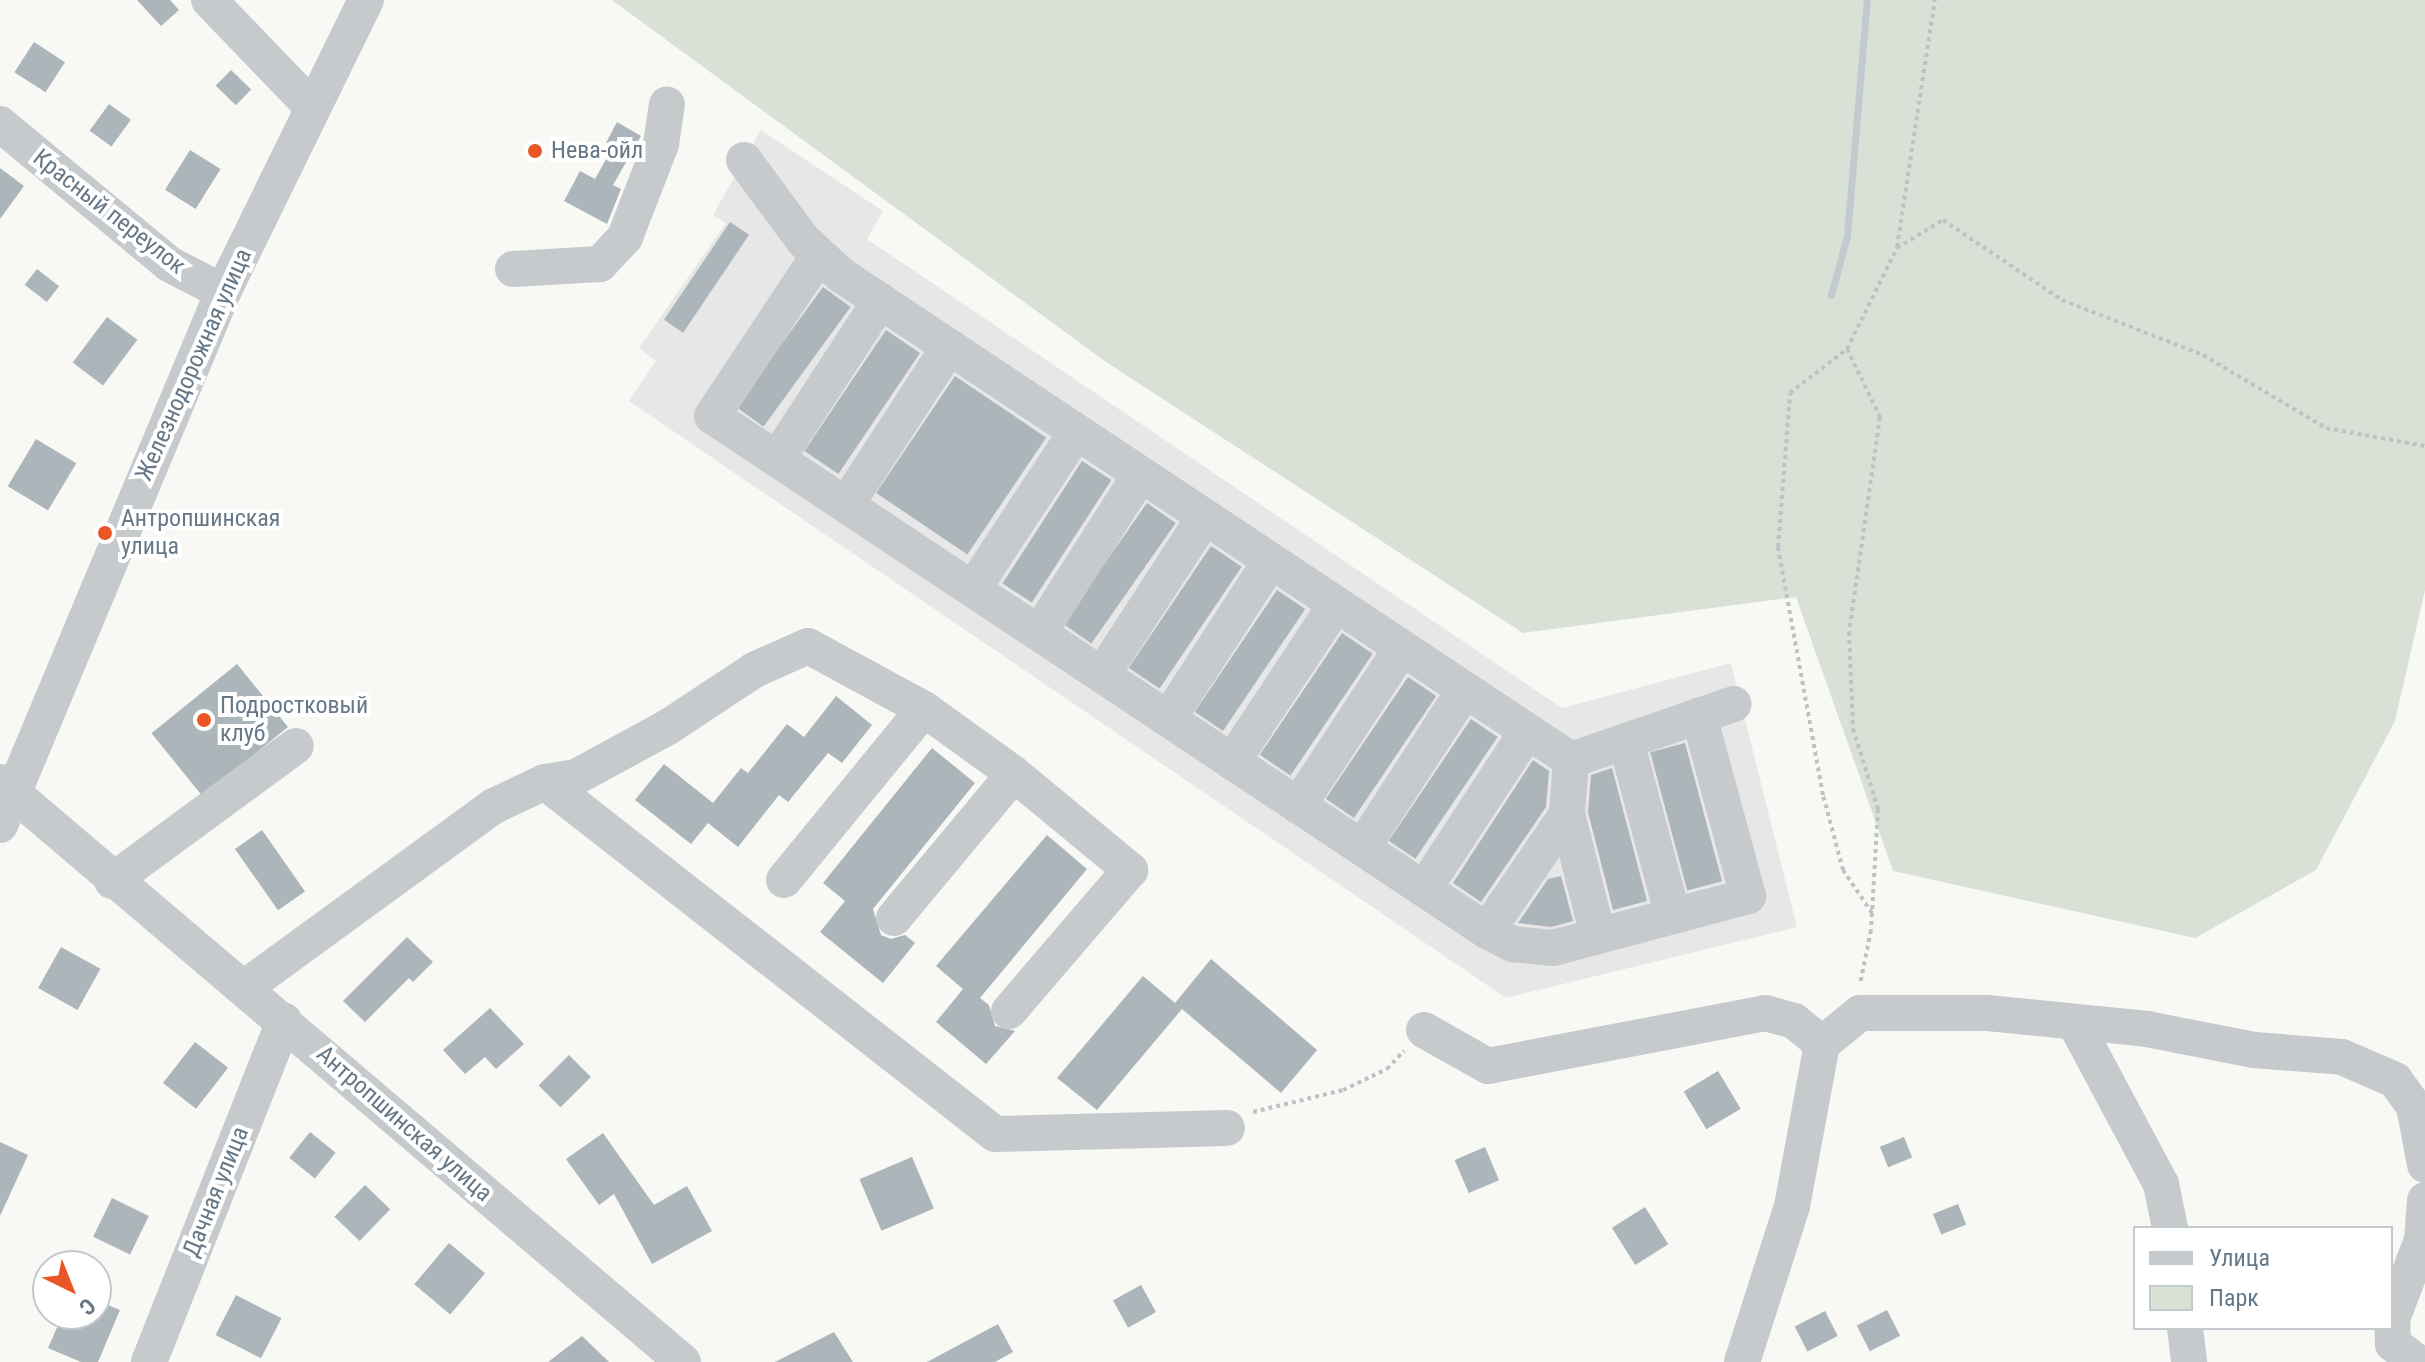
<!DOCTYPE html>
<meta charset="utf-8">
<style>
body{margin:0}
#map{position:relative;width:2425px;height:1362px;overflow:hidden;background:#f8f8f5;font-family:"Roboto Condensed",sans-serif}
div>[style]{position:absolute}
.built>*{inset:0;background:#e6e7e6}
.green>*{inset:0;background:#d9e0d6}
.stream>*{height:7px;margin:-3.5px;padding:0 3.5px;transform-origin:3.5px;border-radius:3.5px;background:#c0cacf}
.building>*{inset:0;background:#acb5ba;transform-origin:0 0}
.path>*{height:4px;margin-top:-2px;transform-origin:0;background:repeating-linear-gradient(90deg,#bfc2c4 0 4px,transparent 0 8px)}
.minor>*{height:36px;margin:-18px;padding:0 18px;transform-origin:18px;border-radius:18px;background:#c6cacd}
.dots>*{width:22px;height:22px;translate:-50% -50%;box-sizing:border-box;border:4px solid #fff;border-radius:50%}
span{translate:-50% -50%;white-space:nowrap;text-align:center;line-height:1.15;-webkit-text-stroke:8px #fff;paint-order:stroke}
.poi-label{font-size:24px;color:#667887}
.left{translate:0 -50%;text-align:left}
.street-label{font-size:24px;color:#667887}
.legend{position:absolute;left:2133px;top:1226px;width:260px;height:104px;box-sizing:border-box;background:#fff;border:2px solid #c2c9cf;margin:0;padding:10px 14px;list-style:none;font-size:24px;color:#667887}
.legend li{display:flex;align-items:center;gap:16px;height:40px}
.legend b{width:40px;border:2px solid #c2c9cf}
.north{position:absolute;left:32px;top:1250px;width:80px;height:80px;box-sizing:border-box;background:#fff;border:2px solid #c2c9cf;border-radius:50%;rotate:137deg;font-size:22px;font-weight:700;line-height:32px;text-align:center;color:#667887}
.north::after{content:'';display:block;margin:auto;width:28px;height:36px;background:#e85725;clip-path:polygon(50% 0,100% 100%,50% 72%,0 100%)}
</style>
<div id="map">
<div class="built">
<i style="clip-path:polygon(761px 130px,883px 211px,867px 239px,1562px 708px,1731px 663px,1797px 927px,1506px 998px,629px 401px,656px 361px,639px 348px,726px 223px,713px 215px)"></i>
</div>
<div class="green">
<i style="clip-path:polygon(612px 0,2425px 0,2425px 590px,2395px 721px,2316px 870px,2195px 938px,1893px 871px,1796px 597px,1523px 633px,1106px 362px)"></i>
</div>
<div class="stream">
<i style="left:1831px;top:295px;width:61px;rotate:-74.8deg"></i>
<i style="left:1847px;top:236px;width:237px;rotate:-85.2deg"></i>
</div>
<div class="building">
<i style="clip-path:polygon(137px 0,170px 0,179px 10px,161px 26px)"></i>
<i style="left:34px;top:42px;width:37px;height:36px;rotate:33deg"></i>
<i style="left:231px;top:70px;width:28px;height:22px;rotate:44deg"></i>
<i style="left:109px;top:104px;width:27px;height:33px;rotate:36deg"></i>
<i style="clip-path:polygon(617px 122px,641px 136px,613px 185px,621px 189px,607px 224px,564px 201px,580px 171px,595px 179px,613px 147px,606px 143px)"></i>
<i style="left:190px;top:150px;width:36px;height:47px;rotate:32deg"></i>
<i style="clip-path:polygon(0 168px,24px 186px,0 219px)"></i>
<i style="left:730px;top:222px;width:23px;height:118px;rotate:34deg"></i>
<i style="left:37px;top:269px;width:28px;height:20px;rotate:38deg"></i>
<i style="left:823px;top:287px;width:34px;height:148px;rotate:36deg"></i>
<i style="left:107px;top:317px;width:38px;height:57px;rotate:37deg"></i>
<i style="left:886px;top:330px;width:41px;height:146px;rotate:34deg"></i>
<i style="left:955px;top:376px;width:110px;height:141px;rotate:34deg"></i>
<i style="left:36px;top:439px;width:47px;height:55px;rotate:31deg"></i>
<i style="left:1082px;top:461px;width:35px;height:146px;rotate:33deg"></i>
<i style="left:1147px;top:503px;width:35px;height:147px;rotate:35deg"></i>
<i style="left:1211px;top:546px;width:37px;height:147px;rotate:34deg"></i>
<i style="left:1277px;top:590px;width:34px;height:147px;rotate:34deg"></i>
<i style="left:1342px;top:633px;width:37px;height:147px;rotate:34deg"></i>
<i style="left:237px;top:664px;width:81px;height:110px;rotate:51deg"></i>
<i style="left:1408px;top:677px;width:34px;height:147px;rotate:34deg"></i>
<i style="clip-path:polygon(836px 696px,872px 725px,842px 763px,828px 753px,788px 802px,779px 795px,738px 847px,708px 823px,691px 844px,635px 800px,664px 764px,713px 803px,741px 768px,748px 773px,787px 724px,804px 737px)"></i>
<i style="left:1471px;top:719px;width:32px;height:147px;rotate:34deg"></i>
<i style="left:1685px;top:743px;width:143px;height:36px;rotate:75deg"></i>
<i style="clip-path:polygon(932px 748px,975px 783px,873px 909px,881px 935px,891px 939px,905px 935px,915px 943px,883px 983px,820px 932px,845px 901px,823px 883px)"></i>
<i style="clip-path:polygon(1533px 760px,1549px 771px,1546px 807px,1481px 902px,1453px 883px)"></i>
<i style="clip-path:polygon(1612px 768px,1647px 901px,1613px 910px,1588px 812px,1591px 775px)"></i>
<i style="left:262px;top:830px;width:75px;height:33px;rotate:55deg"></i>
<i style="clip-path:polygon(1047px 835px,1087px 869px,980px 998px,989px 1005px,995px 1026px,1015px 1031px,986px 1064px,936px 1022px,963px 989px,936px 966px)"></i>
<i style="clip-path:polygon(1561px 876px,1573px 921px,1551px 927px,1518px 923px,1548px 879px)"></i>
<i style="clip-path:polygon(407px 937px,433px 962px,413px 982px,409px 978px,365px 1022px,343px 1001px)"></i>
<i style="left:61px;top:947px;width:45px;height:47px;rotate:29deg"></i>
<i style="clip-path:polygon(1211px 959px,1317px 1050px,1281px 1093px,1182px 1009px,1097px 1110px,1057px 1078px,1143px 976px,1175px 1003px)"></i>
<i style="clip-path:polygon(490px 1008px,524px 1044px,496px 1069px,485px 1057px,465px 1074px,443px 1050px)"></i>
<i style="left:195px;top:1042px;width:42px;height:52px;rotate:38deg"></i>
<i style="left:569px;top:1055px;width:31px;height:43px;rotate:45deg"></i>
<i style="left:1718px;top:1071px;width:44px;height:40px;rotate:59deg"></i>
<i style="left:310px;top:1132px;width:33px;height:33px;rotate:39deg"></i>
<i style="clip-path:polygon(603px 1133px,654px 1205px,687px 1186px,712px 1231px,652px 1264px,614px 1194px,599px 1205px,566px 1159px)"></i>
<i style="left:1904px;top:1137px;width:22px;height:26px;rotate:68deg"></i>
<i style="clip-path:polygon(0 1142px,28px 1155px,0 1216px)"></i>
<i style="left:1485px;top:1147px;width:36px;height:33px;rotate:67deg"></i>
<i style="left:912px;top:1157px;width:56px;height:57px;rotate:67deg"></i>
<i style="left:365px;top:1185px;width:35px;height:44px;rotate:44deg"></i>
<i style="left:112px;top:1198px;width:41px;height:43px;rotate:26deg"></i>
<i style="left:1958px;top:1204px;width:22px;height:27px;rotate:68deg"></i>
<i style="left:1645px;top:1207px;width:44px;height:39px;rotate:58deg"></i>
<i style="left:449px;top:1243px;width:47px;height:54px;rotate:40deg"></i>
<i style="left:1141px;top:1285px;width:31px;height:32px;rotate:61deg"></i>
<i style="left:236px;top:1295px;width:51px;height:45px;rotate:27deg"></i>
<i style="clip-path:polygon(96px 1300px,120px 1310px,98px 1362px,81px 1362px,48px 1348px,63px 1314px,96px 1314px)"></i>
<i style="left:1887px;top:1310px;width:29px;height:34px;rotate:63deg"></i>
<i style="left:1825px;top:1311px;width:28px;height:34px;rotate:63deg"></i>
<i style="clip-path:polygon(998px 1324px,1013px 1352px,995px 1362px,927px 1362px)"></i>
<i style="clip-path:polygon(834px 1332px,853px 1362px,775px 1362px)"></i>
<i style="clip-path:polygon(582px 1336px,609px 1362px,548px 1362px)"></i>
</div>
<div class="path">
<i style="left:1897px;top:247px;width:250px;rotate:-81.3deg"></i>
<i style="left:1847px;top:349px;width:76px;rotate:64.1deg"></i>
<i style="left:1880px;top:417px;width:217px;rotate:98.2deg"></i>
<i style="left:1849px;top:632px;width:97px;rotate:87.6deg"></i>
<i style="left:1853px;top:729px;width:84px;rotate:72.6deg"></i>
<i style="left:1878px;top:809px;width:121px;rotate:93.3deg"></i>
<i style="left:1871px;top:930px;width:55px;rotate:101.5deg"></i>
<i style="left:1872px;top:913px;width:52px;rotate:-124deg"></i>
<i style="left:1843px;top:870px;width:78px;rotate:-104.9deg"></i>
<i style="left:1823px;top:795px;width:252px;rotate:-100.3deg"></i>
<i style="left:1778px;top:547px;width:154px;rotate:-85.5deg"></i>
<i style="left:1790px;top:393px;width:72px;rotate:-37.7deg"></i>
<i style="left:1847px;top:349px;width:113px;rotate:-63.7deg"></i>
<i style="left:1897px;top:248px;width:54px;rotate:-31.3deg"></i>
<i style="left:1943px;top:220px;width:143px;rotate:33.9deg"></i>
<i style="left:2062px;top:300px;width:151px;rotate:21.3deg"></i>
<i style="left:2203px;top:355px;width:143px;rotate:30.7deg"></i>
<i style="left:2326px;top:428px;width:101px;rotate:10.3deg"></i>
<i style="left:1253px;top:1112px;width:93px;rotate:-13.7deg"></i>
<i style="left:1343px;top:1090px;width:49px;rotate:-25.5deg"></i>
<i style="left:1387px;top:1069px;width:25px;rotate:-47deg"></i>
</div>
<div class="minor">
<i style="left:209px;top:0;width:149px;rotate:46.1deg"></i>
<i style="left:0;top:124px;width:219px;rotate:39.6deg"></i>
<i style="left:169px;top:264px;width:61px;rotate:27.4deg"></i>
<i style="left:744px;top:160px;width:99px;rotate:53.6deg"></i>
<i style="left:803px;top:240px;width:52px;rotate:42.6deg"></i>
<i style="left:841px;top:275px;width:876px;rotate:33.6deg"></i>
<i style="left:1571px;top:760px;width:172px;rotate:-19deg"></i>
<i style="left:819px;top:255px;width:193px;rotate:123.6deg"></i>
<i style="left:712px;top:416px;width:931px;rotate:33.6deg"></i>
<i style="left:1487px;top:931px;width:29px;rotate:27deg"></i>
<i style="left:1513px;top:944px;width:40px;rotate:5.7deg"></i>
<i style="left:1553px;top:948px;width:202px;rotate:-14.9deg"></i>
<i style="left:1748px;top:896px;width:187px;rotate:-105.2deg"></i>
<i style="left:513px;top:269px;width:87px;rotate:-3.3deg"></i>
<i style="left:600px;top:264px;width:37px;rotate:-47deg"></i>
<i style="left:625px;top:237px;width:100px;rotate:-68.8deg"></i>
<i style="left:661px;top:144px;width:40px;rotate:-81.5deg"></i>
<i style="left:777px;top:459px;width:189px;rotate:-56.9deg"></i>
<i style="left:846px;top:505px;width:189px;rotate:-56.9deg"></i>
<i style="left:973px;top:589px;width:188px;rotate:-56.7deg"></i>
<i style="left:1039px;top:633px;width:188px;rotate:-57.4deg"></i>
<i style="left:1102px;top:675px;width:187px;rotate:-57deg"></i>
<i style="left:1168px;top:719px;width:187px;rotate:-57deg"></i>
<i style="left:1626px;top:741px;width:181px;rotate:75deg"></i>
<i style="left:1571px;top:760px;width:54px;rotate:94.2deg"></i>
<i style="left:1567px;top:814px;width:126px;rotate:75.7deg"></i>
<i style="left:1232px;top:762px;width:187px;rotate:-56.6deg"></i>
<i style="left:0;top:782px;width:896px;rotate:40.34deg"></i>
<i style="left:545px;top:782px;width:571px;rotate:38.03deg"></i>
<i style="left:995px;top:1134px;width:232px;rotate:-1.5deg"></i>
<i style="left:1298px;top:806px;width:188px;rotate:-56.7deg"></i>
<i style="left:0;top:825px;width:578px;rotate:-67.3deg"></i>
<i style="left:223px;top:292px;width:325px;rotate:-63.9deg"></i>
<i style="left:1362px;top:848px;width:187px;rotate:-57deg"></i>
<i style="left:784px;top:880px;width:221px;rotate:-50.7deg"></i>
<i style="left:112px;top:881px;width:228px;rotate:-36.3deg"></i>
<i style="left:1424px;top:889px;width:186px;rotate:-56.8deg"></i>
<i style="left:894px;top:918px;width:187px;rotate:-50.2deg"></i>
<i style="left:1487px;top:931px;width:142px;rotate:-55.6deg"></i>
<i style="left:244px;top:988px;width:309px;rotate:-36.1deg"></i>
<i style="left:494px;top:806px;width:56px;rotate:-25.2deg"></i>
<i style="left:545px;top:782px;width:31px;rotate:-9deg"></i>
<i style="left:576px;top:777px;width:105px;rotate:-28.5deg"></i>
<i style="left:668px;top:727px;width:103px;rotate:-33.5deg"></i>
<i style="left:754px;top:670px;width:59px;rotate:-24deg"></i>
<i style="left:808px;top:646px;width:132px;rotate:28.5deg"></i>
<i style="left:924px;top:709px;width:111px;rotate:35.8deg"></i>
<i style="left:1014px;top:774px;width:151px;rotate:39.6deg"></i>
<i style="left:1130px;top:870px;width:186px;rotate:130.6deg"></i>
<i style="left:2075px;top:1023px;width:183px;rotate:61.9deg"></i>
<i style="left:2161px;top:1184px;width:45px;rotate:78.4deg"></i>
<i style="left:1424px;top:1030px;width:73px;rotate:29.4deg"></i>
<i style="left:1488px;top:1066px;width:282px;rotate:-10.8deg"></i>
<i style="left:1765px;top:1013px;width:30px;rotate:15deg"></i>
<i style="left:1794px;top:1021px;width:36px;rotate:39deg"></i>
<i style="left:2185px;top:1328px;width:34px;rotate:83deg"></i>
<i style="left:149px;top:1362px;width:367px;rotate:-68.4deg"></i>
<i style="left:1742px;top:1362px;width:164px;rotate:-72.2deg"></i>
<i style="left:1792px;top:1206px;width:165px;rotate:-79.5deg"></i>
<i style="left:1822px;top:1044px;width:49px;rotate:-39.2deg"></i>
<i style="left:1860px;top:1013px;width:128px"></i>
<i style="left:1988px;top:1013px;width:160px;rotate:5.7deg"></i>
<i style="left:2147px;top:1029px;width:109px;rotate:11.1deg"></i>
<i style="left:2254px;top:1050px;width:88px;rotate:4.5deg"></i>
<i style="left:2342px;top:1057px;width:58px;rotate:23.5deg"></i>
<i style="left:2395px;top:1080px;width:32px;rotate:54deg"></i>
<i style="left:2414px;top:1106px;width:60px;rotate:79.4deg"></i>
<i style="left:2417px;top:1362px;width:30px;rotate:-143deg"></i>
<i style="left:2393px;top:1344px;width:25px;rotate:-92deg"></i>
<i style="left:2392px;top:1319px;width:85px;rotate:-69.2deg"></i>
<i style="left:2422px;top:1240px;width:40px;rotate:-85.7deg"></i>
</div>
<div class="dots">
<i style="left:535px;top:151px;background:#e85725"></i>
<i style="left:105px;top:533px;background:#e85725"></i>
<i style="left:204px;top:720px;background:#e85725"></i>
</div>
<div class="poi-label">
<span class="left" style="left:551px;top:151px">Нева-ойл</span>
<span class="left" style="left:121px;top:533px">Антропшинская<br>улица</span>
<span class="left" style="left:220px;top:720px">Подростковый<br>клуб</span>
</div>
<div class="street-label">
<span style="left:109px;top:212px;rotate:38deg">Красный переулок</span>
<span style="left:194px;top:365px;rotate:-66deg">Железнодорожная улица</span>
<span style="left:404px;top:1124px;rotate:41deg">Антропшинская улица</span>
<span style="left:216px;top:1192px;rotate:-68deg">Дачная улица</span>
</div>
<ul class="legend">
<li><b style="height:10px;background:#c6cacd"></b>Улица</li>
<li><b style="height:22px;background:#d9e0d6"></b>Парк</li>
</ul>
<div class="north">С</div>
</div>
